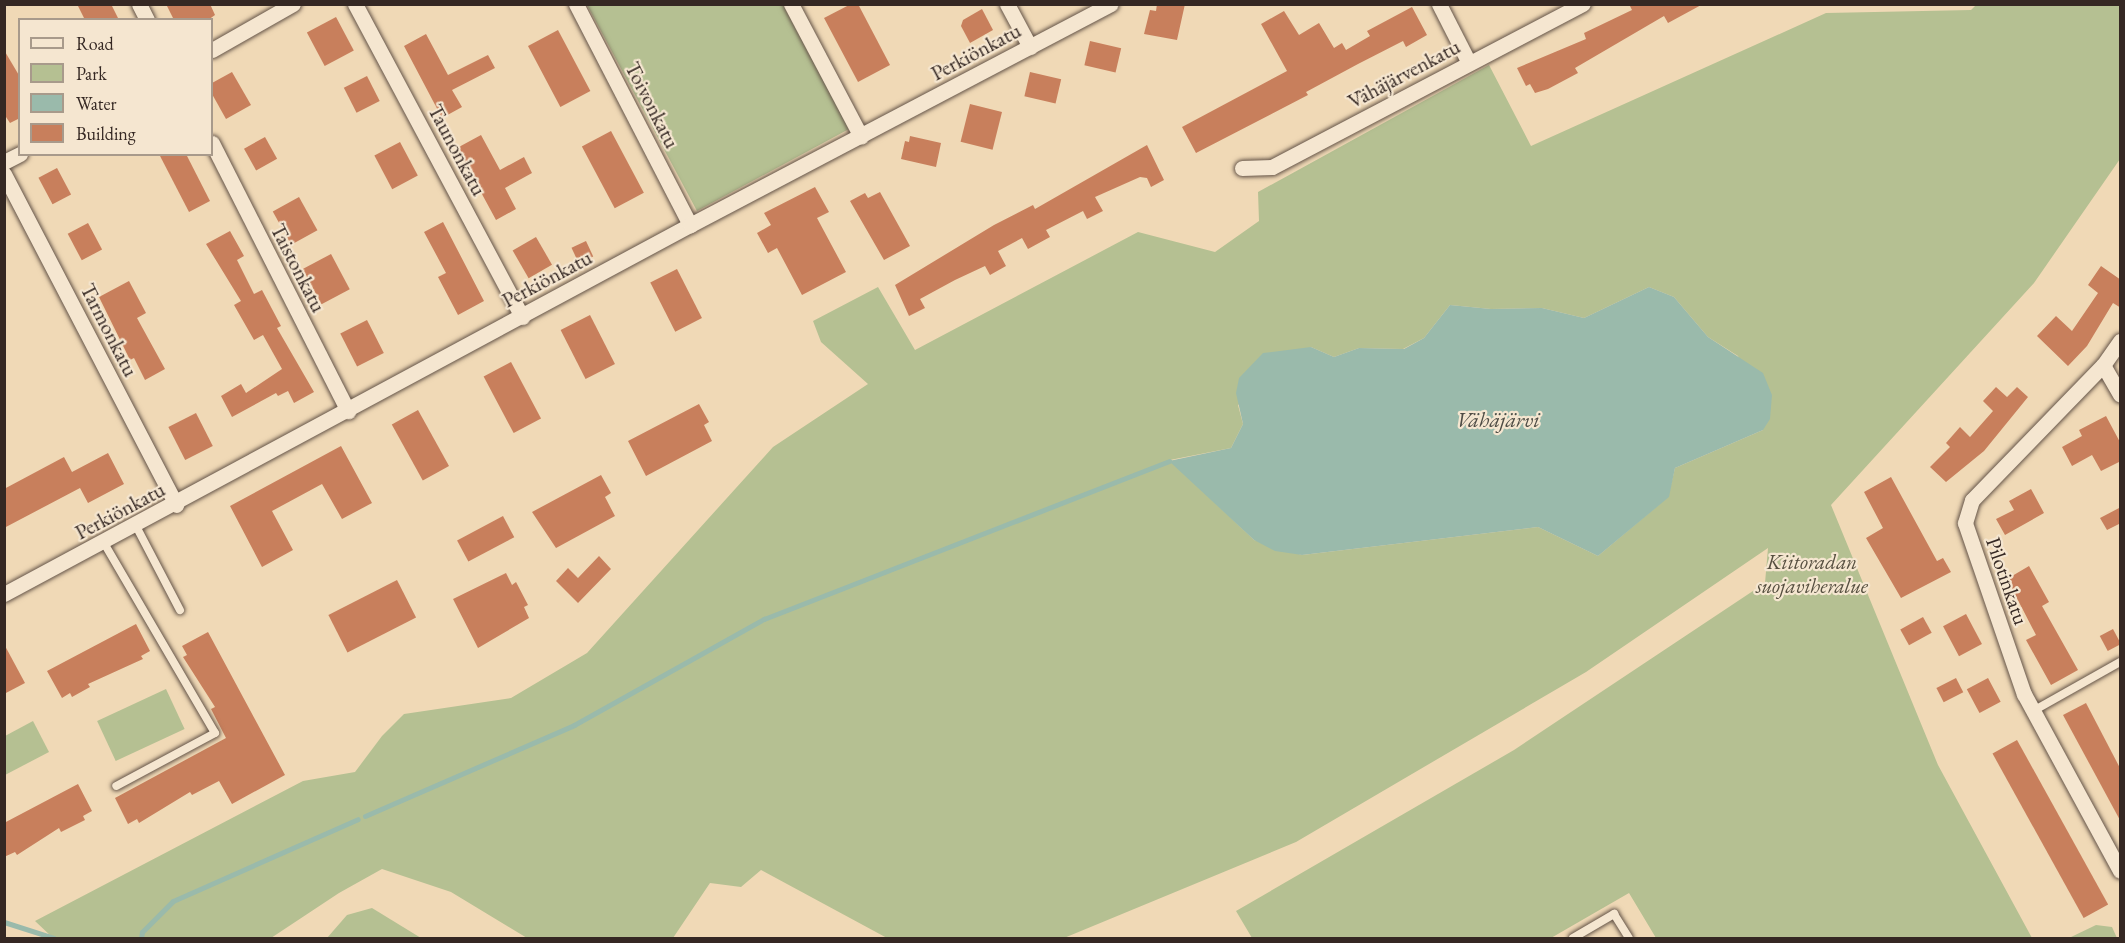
<!DOCTYPE html>
<meta charset="utf-8">
<style>
body{margin:0}
#map{position:relative;width:2125px;height:943px;overflow:hidden;background:#f0d9b6;font-family:"EB Garamond",serif}
div>[style]{position:absolute}
.green>*{inset:0;background:#b5c092;transform-origin:0 0}
.water>*{inset:0;background:#9abaab}
.stream>*{height:5px;margin:-2.5px;padding:0 2.5px;transform-origin:2.5px;border-radius:2.5px;background:#9abaab}
.building>*{inset:0;background:#c87f5c;transform-origin:0 0}
.roads{filter:drop-shadow(0 0 2px #645448) drop-shadow(0 0 2px #645448)}
.service>*{height:8px;margin:-4px;padding:0 4px;transform-origin:4px;border-radius:4px;background:#f5e6d0}
.minor>*{height:15px;margin:-7.5px;padding:0 7.5px;transform-origin:7.5px;border-radius:7.5px;background:#f5e6d0}
span{translate:-50% -50%;white-space:nowrap;text-align:center;line-height:1.15;-webkit-text-stroke:4.5px #f5e6d0;paint-order:stroke}
.street-label{font-size:21px;color:#352823}
.park-label{font-size:21px;color:#554e3f;font-style:italic}
.water-label{font-size:22px;color:#4e4c45;font-style:italic}
.frame{position:absolute;inset:0;border:6px solid #352823;pointer-events:none}
.legend{position:absolute;left:18px;top:18px;width:195px;height:138px;box-sizing:border-box;background:#f5e6d0;border:2px solid #a89a8b;margin:0;padding:8px 10px;list-style:none;font-size:18px;color:#352823}
.legend li{display:flex;align-items:center;gap:12px;height:30px}
.legend b{width:30px;border:2px solid #a89a8b}
</style>
<div id="map">
<div class="green">
<i style="clip-path:polygon(evenodd,1977px 4px,2120px 5px,2120px 159px,2034px 283px,1831px 505px,1938px 765px,2032px 938px,1656px 938px,1629px 893px,1551px 938px,1252px 938px,1236px 911px,1514px 750px,1765px 583px,1768px 548px,1586px 672px,1296px 842px,1064px 938px,887px 938px,761px 870px,741px 887px,710px 883px,673px 938px,527px 938px,451px 892px,382px 869px,339px 893px,271px 938px,53px 938px,35px 921px,303px 781px,355px 772px,382px 736px,404px 714px,511px 698px,587px 653px,773px 447px,868px 384px,821px 342px,813px 321px,878px 287px,915px 350px,1138px 232px,1215px 252px,1259px 221px,1258px 192px,1489px 65px,1531px 146px,1826px 13px,1971px 10px,1977px 4px,1649px 287px,1674px 297px,1708px 337px,1738px 356px,1763px 430px,1675px 468px,1668px 497px,1598px 556px,1538px 527px,1302px 555px,1254px 540px,1170px 460px,1231px 448px,1243px 424px,1238px 405px,1311px 347px,1334px 357px,1359px 348px,1403px 349px,1424px 338px,1450px 305px,1491px 309px,1542px 308px,1584px 318px,1649px 287px)"></i>
<i style="clip-path:polygon(587px 5px,783px 5px,849px 129px,697px 211px)"></i>
<i style="left:166px;top:689px;width:44px;height:76px;rotate:65deg"></i>
<i style="clip-path:polygon(33px 721px,49px 752px,5px 775px,5px 736px)"></i>
<i style="clip-path:polygon(372px 908px,421px 938px,327px 938px,347px 915px)"></i>
<i style="clip-path:polygon(2096px 925px,2112px 927px,2117px 938px,2069px 938px)"></i>
</div>
<div class="water">
<i style="clip-path:polygon(1649px 287px,1674px 297px,1708px 337px,1763px 373px,1772px 395px,1770px 419px,1763px 430px,1675px 468px,1669px 497px,1598px 556px,1538px 527px,1302px 555px,1275px 551px,1254px 540px,1169px 461px,1231px 448px,1243px 424px,1236px 393px,1239px 378px,1263px 353px,1311px 347px,1334px 357px,1359px 348px,1404px 349px,1424px 338px,1450px 305px,1491px 309px,1542px 308px,1584px 318px)"></i>
</div>
<div class="stream">
<i style="left:365px;top:816px;width:228px;rotate:-23.5deg"></i>
<i style="left:574px;top:725px;width:218px;rotate:-29.2deg"></i>
<i style="left:764px;top:619px;width:435px;rotate:-21.3deg"></i>
<i style="left:4px;top:922px;width:52px;rotate:17.7deg"></i>
<i style="left:141px;top:938px;width:6px;rotate:-81deg"></i>
<i style="left:142px;top:932px;width:44px;rotate:-45deg"></i>
<i style="left:173px;top:901px;width:202px;rotate:-23.9deg"></i>
</div>
<div class="building">
<i style="clip-path:polygon(77px 4px,111px 4px,119px 20px,85px 20px)"></i>
<i style="clip-path:polygon(166px 4px,210px 4px,215px 15px,208px 20px,174px 20px)"></i>
<i style="clip-path:polygon(851px 4px,858px 4px,890px 65px,858px 82px,824px 18px)"></i>
<i style="clip-path:polygon(1157px 4px,1185px 4px,1177px 40px,1144px 34px,1150px 10px,1156px 11px)"></i>
<i style="clip-path:polygon(1629px 4px,1703px 4px,1668px 23px,1664px 16px,1575px 68px,1578px 73px,1548px 89px,1535px 93px,1530px 84px,1526px 86px,1517px 68px,1586px 39px,1584px 33px,1632px 10px)"></i>
<i style="clip-path:polygon(1412px 7px,1427px 35px,1406px 47px,1403px 41px,1358px 64px,1306px 92px,1308px 95px,1196px 153px,1182px 127px,1287px 71px,1261px 24px,1284px 11px,1299px 35px,1319px 23px,1334px 48px,1342px 43px,1346px 50px,1370px 36px,1367px 31px)"></i>
<i style="clip-path:polygon(982px 9px,993px 30px,970px 43px,961px 26px,963px 20px)"></i>
<i style="left:336px;top:17px;width:38px;height:33px;rotate:62deg"></i>
<i style="left:558px;top:30px;width:69px;height:34px;rotate:62deg"></i>
<i style="clip-path:polygon(426px 34px,448px 75px,488px 55px,495px 68px,452px 90px,462px 107px,442px 118px,404px 46px)"></i>
<i style="left:1090px;top:41px;width:32px;height:25px;rotate:13deg"></i>
<i style="clip-path:polygon(4px 50px,20px 77px,20px 118px,10px 123px,4px 114px)"></i>
<i style="clip-path:polygon(232px 72px,251px 105px,226px 119px,212px 94px,212px 83px)"></i>
<i style="left:1030px;top:72px;width:32px;height:25px;rotate:13deg"></i>
<i style="left:367px;top:76px;width:28px;height:26px;rotate:63deg"></i>
<i style="left:970px;top:104px;width:33px;height:39px;rotate:14deg"></i>
<i style="left:611px;top:131px;width:70px;height:33px;rotate:62deg"></i>
<i style="clip-path:polygon(481px 135px,500px 170px,524px 157px,532px 173px,505px 188px,516px 209px,496px 220px,457px 148px)"></i>
<i style="clip-path:polygon(910px 136px,941px 143px,936px 167px,901px 159px,905px 141px,909px 142px)"></i>
<i style="left:265px;top:137px;width:25px;height:24px;rotate:61deg"></i>
<i style="left:400px;top:142px;width:38px;height:29px;rotate:62deg"></i>
<i style="clip-path:polygon(1147px 145px,1164px 180px,1151px 187px,1147px 178px,1140px 177px,1095px 197px,1103px 211px,1087px 219px,1083px 211px,1046px 230px,1050px 237px,1028px 249px,1022px 238px,998px 251px,1006px 266px,990px 275px,985px 266px,955px 280px,920px 299px,925px 308px,909px 316px,895px 285px,994px 225px,1033px 205px,1035px 209px)"></i>
<i style="clip-path:polygon(159px 154px,186px 154px,210px 201px,189px 212px)"></i>
<i style="left:57px;top:168px;width:30px;height:21px;rotate:62deg"></i>
<i style="clip-path:polygon(815px 187px,829px 212px,817px 218px,846px 272px,802px 295px,777px 248px,768px 253px,757px 233px,771px 225px,764px 213px)"></i>
<i style="clip-path:polygon(880px 192px,910px 246px,884px 260px,850px 201px,865px 193px,868px 198px)"></i>
<i style="left:299px;top:197px;width:38px;height:30px;rotate:61deg"></i>
<i style="clip-path:polygon(443px 222px,484px 301px,458px 315px,438px 277px,446px 273px,424px 232px)"></i>
<i style="left:88px;top:223px;width:30px;height:23px;rotate:62deg"></i>
<i style="clip-path:polygon(230px 231px,244px 256px,237px 260px,254px 294px,262px 290px,281px 326px,277px 328px,314px 392px,294px 403px,288px 391px,278px 396px,276px 393px,232px 417px,221px 396px,241px 384px,246px 393px,282px 369px,263px 335px,254px 340px,234px 305px,241px 301px,206px 244px)"></i>
<i style="left:536px;top:237px;width:32px;height:27px;rotate:60deg"></i>
<i style="left:586px;top:241px;width:17px;height:16px;rotate:65deg"></i>
<i style="left:331px;top:254px;width:40px;height:32px;rotate:62deg"></i>
<i style="clip-path:polygon(2101px 266px,2121px 280px,2121px 308px,2113px 303px,2087px 346px,2068px 366px,2037px 336px,2056px 316px,2072px 331px,2098px 293px,2088px 285px)"></i>
<i style="left:677px;top:269px;width:55px;height:30px;rotate:63deg"></i>
<i style="clip-path:polygon(129px 281px,146px 313px,137px 318px,165px 369px,145px 380px,134px 358px,130px 360px,99px 297px)"></i>
<i style="left:590px;top:315px;width:55px;height:33px;rotate:63deg"></i>
<i style="left:367px;top:320px;width:37px;height:30px;rotate:63deg"></i>
<i style="left:511px;top:362px;width:64px;height:31px;rotate:62deg"></i>
<i style="clip-path:polygon(1996px 387px,2007px 397px,2017px 387px,2028px 397px,1984px 451px,1946px 482px,1930px 467px,1950px 447px,1946px 443px,1960px 427px,1970px 437px,1993px 411px,1983px 401px)"></i>
<i style="clip-path:polygon(699px 404px,709px 422px,704px 425px,712px 441px,646px 476px,628px 441px)"></i>
<i style="left:418px;top:410px;width:64px;height:30px;rotate:61deg"></i>
<i style="left:196px;top:413px;width:37px;height:31px;rotate:63deg"></i>
<i style="clip-path:polygon(2106px 416px,2121px 444px,2121px 461px,2101px 471px,2092px 455px,2072px 466px,2062px 447px,2082px 436px,2079px 430px)"></i>
<i style="clip-path:polygon(341px 446px,372px 503px,342px 519px,322px 484px,272px 511px,293px 550px,262px 567px,230px 506px)"></i>
<i style="clip-path:polygon(108px 453px,124px 484px,88px 503px,80px 488px,4px 528px,4px 489px,64px 457px,72px 472px)"></i>
<i style="clip-path:polygon(601px 475px,611px 493px,605px 497px,615px 516px,556px 548px,532px 512px)"></i>
<i style="clip-path:polygon(1891px 477px,1937px 561px,1943px 558px,1951px 572px,1901px 598px,1866px 538px,1883px 528px,1864px 492px)"></i>
<i style="clip-path:polygon(2031px 489px,2044px 513px,2005px 535px,1996px 519px,2014px 510px,2009px 501px)"></i>
<i style="clip-path:polygon(2121px 507px,2121px 523px,2107px 530px,2100px 518px)"></i>
<i style="left:503px;top:516px;width:24px;height:52px;rotate:62deg"></i>
<i style="clip-path:polygon(599px 556px,611px 569px,578px 603px,556px 581px,568px 568px,578px 578px)"></i>
<i style="clip-path:polygon(2029px 566px,2049px 602px,2042px 606px,2078px 670px,2051px 685px,2026px 640px,2036px 635px,2007px 579px)"></i>
<i style="clip-path:polygon(506px 573px,512px 585px,516px 582px,528px 605px,524px 607px,529px 618px,478px 648px,453px 599px)"></i>
<i style="left:397px;top:580px;width:42px;height:77px;rotate:63deg"></i>
<i style="left:1966px;top:614px;width:34px;height:26px;rotate:62deg"></i>
<i style="left:1923px;top:617px;width:18px;height:26px;rotate:61deg"></i>
<i style="clip-path:polygon(136px 624px,150px 651px,141px 656px,143px 659px,88px 684px,90px 687px,72px 697px,70px 693px,62px 698px,47px 671px)"></i>
<i style="left:2113px;top:629px;width:17px;height:15px;rotate:62deg"></i>
<i style="clip-path:polygon(208px 632px,285px 775px,232px 804px,219px 781px,192px 795px,190px 792px,139px 823px,137px 819px,128px 824px,115px 798px,226px 738px,211px 709px,215px 707px,183px 657px,187px 655px,182px 646px)"></i>
<i style="clip-path:polygon(4px 644px,25px 683px,4px 694px)"></i>
<i style="left:1956px;top:678px;width:16px;height:22px;rotate:63deg"></i>
<i style="left:1988px;top:678px;width:27px;height:24px;rotate:62deg"></i>
<i style="clip-path:polygon(2086px 703px,2121px 770px,2121px 822px,2063px 715px)"></i>
<i style="left:2017px;top:740px;width:188px;height:28px;rotate:61deg"></i>
<i style="clip-path:polygon(78px 784px,92px 811px,83px 816px,85px 820px,61px 832px,59px 828px,17px 855px,15px 852px,4px 857px,4px 823px)"></i>
</div>
<div class="roads">
<div class="service">
<i style="left:136px;top:526px;width:95px;rotate:62.4deg"></i>
<i style="left:104px;top:543px;width:220px;rotate:59.7deg"></i>
<i style="left:215px;top:733px;width:112px;rotate:151.8deg"></i>
<i style="left:2033px;top:711px;width:100px;rotate:-29.4deg"></i>
<i style="left:1573px;top:938px;width:48px;rotate:-30.3deg"></i>
<i style="left:1614px;top:914px;width:28px;rotate:58deg"></i>
</div>
<div class="minor">
<i style="left:139px;top:4px;width:18px;rotate:63deg"></i>
<i style="left:355px;top:4px;width:355px;rotate:61.9deg"></i>
<i style="left:576px;top:4px;width:249px;rotate:62.7deg"></i>
<i style="left:791px;top:4px;width:150px;rotate:62.2deg"></i>
<i style="left:1007px;top:4px;width:49px;rotate:61.9deg"></i>
<i style="left:1439px;top:4px;width:66px;rotate:63deg"></i>
<i style="left:212px;top:50px;width:93px;rotate:-29.6deg"></i>
<i style="left:212px;top:143px;width:301px;rotate:63.1deg"></i>
<i style="left:4px;top:162px;width:18px;rotate:-27deg"></i>
<i style="left:1242px;top:168px;width:30px;rotate:-2deg"></i>
<i style="left:1272px;top:167px;width:351px;rotate:-27.7deg"></i>
<i style="left:4px;top:174px;width:373px;rotate:62.5deg"></i>
<i style="left:2120px;top:341px;width:29px;rotate:125deg"></i>
<i style="left:2103px;top:365px;width:188px;rotate:134.1deg"></i>
<i style="left:1972px;top:500px;width:24px;rotate:107deg"></i>
<i style="left:1965px;top:523px;width:181px;rotate:71deg"></i>
<i style="left:2024px;top:694px;width:201px;rotate:61.5deg"></i>
<i style="left:2103px;top:365px;width:34px;rotate:60deg"></i>
<i style="left:4px;top:594px;width:779px;rotate:-28.28deg"></i>
<i style="left:690px;top:225px;width:475px;rotate:-27.7deg"></i>
</div>
</div>
<div class="street-label">
<span style="left:976px;top:52px;rotate:-28deg">Perkiönkatu</span>
<span style="left:1404px;top:74px;rotate:-28deg">Vähäjärvenkatu</span>
<span style="left:652px;top:105px;rotate:63deg">Toivonkatu</span>
<span style="left:457px;top:150px;rotate:62deg">Taunonkatu</span>
<span style="left:298px;top:268px;rotate:63deg">Taistonkatu</span>
<span style="left:547px;top:279px;rotate:-28deg">Perkiönkatu</span>
<span style="left:109px;top:330px;rotate:63deg">Tarmonkatu</span>
<span style="left:120px;top:511px;rotate:-28deg">Perkiönkatu</span>
<span style="left:2007px;top:581px;rotate:71deg">Pilotinkatu</span>
</div>
<div class="park-label">
<span style="left:1812px;top:574px">Kiitoradan<br>suojaviheralue</span>
</div>
<div class="water-label">
<span style="left:1498px;top:420px">Vähäjärvi</span>
</div>
<div class="frame"></div>
<ul class="legend">
<li><b style="height:8px;background:#f5e6d0"></b>Road</li>
<li><b style="height:16px;background:#b5c092"></b>Park</li>
<li><b style="height:16px;background:#9abaab"></b>Water</li>
<li><b style="height:16px;background:#c87f5c"></b>Building</li>
</ul>
</div>
